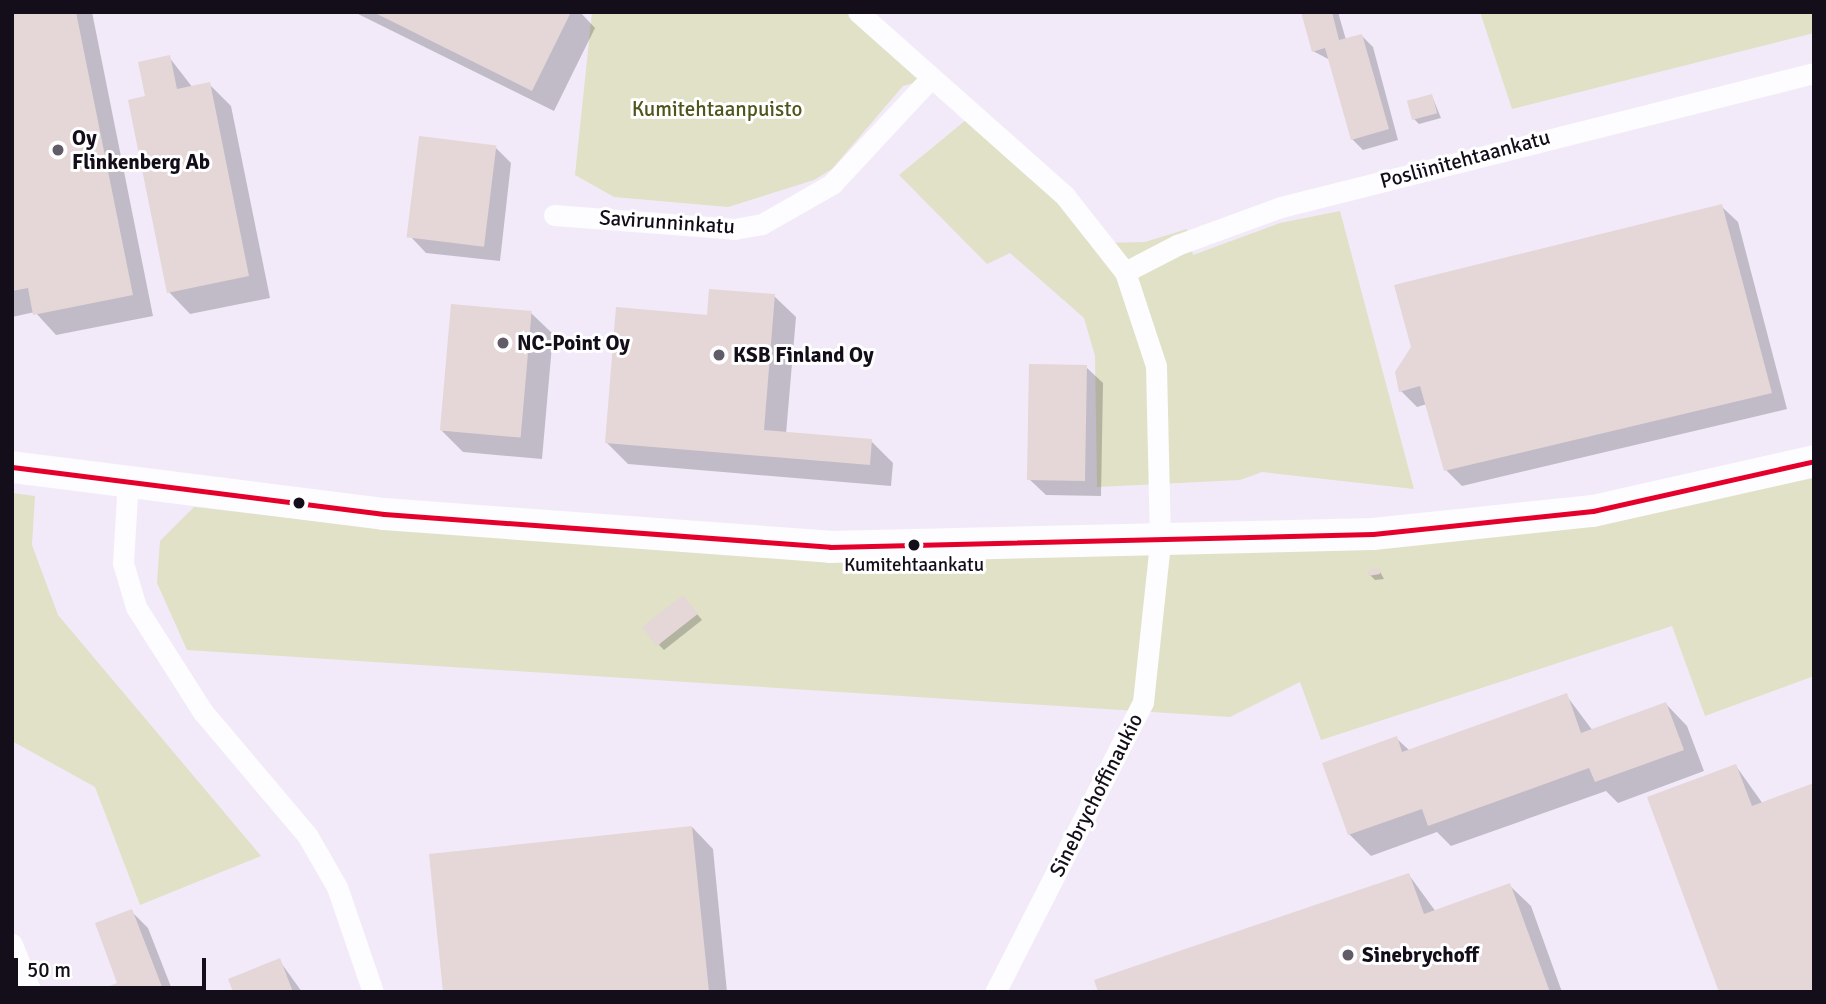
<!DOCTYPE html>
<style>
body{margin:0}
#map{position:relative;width:1826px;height:1004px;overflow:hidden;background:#f2eaf9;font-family:Signika,sans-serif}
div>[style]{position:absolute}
.green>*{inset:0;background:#e0e1c7}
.shadow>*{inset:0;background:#0003}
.building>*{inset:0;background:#e5d6d7;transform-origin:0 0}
.street>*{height:21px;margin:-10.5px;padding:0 10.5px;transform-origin:10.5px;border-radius:10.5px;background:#fdfcfe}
.secondary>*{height:32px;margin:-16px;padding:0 16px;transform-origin:16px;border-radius:16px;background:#fdfcfe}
.bus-1>*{height:5px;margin:-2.5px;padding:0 2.5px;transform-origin:2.5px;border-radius:2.5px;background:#e4002b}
.dots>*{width:19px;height:19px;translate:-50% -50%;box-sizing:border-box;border:4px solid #fff;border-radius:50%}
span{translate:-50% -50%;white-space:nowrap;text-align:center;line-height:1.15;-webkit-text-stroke:6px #fff;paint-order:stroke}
.bus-label{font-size:19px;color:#140e1a}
.park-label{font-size:21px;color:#50551c}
.poi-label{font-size:21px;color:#140e1a;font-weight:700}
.left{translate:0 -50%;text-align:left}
.street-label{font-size:21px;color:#140e1a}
.frame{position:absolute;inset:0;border:14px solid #140e1a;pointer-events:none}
.scale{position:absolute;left:14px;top:958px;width:192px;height:32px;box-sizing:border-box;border:4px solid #140e1a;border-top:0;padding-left:9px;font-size:21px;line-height:24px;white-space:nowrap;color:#140e1a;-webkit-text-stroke:5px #fff;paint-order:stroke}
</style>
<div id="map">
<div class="green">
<i style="clip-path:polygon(592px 12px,858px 12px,931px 78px,903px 86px,832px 169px,814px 180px,728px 207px,614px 197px,575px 175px)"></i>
<i style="clip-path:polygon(1480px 12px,1814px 12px,1814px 33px,1512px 109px)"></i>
<i style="clip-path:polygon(972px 115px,1102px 243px,1145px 242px,1187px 229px,1193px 255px,1280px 223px,1340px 211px,1414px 489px,1262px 472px,1240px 480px,1097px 487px,1095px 356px,1084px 318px,1010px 253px,987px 264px,899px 175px)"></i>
<i style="clip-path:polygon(1814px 460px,1814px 676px,1705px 716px,1672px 626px,1321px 740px,1300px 682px,1230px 717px,187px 650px,157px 583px,160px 541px,194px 507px,389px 529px,830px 547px,1429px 529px)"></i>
<i style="clip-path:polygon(12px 493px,35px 496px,32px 545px,58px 615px,261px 856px,140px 905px,95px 787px,12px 741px)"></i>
</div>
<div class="shadow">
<i style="clip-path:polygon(12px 12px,92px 12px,153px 316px,56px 335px,35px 312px,12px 317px)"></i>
<i style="clip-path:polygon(354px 12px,580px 12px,595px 28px,554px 111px)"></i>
<i style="clip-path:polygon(1303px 12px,1338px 12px,1346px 40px,1362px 36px,1373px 47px,1398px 140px,1363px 150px,1352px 139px,1330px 60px,1313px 51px)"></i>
<i style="clip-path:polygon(169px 57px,193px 88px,209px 84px,231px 106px,270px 298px,190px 314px,169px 292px,147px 98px)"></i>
<i style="clip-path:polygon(1432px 96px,1441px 118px,1419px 124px,1414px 119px)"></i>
<i style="clip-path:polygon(495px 147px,511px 163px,500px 261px,426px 253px,410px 236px)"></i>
<i style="clip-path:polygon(1721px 206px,1738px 222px,1787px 409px,1462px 486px,1446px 470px,1427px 404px,1417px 407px,1401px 391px)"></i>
<i style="clip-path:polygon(774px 296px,796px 317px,786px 434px,871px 441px,893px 463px,891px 486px,628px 464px,607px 443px,709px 316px)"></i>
<i style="clip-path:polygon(531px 313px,553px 334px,542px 459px,463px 452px,442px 431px)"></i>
<i style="clip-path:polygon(1086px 367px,1103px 383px,1101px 496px,1046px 495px,1029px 479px)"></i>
<i style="clip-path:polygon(1379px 570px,1384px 579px,1375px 580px,1370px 575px)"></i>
<i style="clip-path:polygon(688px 603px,702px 620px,664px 650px,659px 645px)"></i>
<i style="clip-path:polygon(1566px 695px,1593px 731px,1666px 704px,1687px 726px,1704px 771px,1618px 803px,1606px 791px,1451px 846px,1437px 832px,1371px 856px,1349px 834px,1396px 738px,1410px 751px)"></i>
<i style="clip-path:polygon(1736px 766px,1763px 804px,1814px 992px)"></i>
<i style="clip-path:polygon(692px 827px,713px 849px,727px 992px,445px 992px)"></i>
<i style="clip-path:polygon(1409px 875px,1436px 912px,1509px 885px,1531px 906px,1562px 992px,1100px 992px)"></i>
<i style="clip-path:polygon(131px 911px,148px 928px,173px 992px,98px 992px,120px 984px)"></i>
<i style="clip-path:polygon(279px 960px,302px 992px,235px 992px)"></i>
</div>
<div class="building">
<i style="clip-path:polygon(12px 12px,76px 12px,133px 295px,33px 315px,28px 288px,12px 291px)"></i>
<i style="clip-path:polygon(373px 12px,571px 12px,532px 91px)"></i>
<i style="clip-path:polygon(1301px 12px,1332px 12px,1339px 40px,1362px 34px,1389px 129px,1351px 140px,1325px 48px,1312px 52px)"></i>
<i style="clip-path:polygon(170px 55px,177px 89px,210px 82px,249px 276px,167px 293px,128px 100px,145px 96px,138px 62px)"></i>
<i style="left:1432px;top:94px;width:20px;height:26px;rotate:75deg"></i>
<i style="left:419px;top:136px;width:78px;height:102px;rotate:7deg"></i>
<i style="clip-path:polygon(1722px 204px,1772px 393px,1444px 471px,1420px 386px,1399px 392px,1395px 372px,1411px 347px,1394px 285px)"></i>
<i style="clip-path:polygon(709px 289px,775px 294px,764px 430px,872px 439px,870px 465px,605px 443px,616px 307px,707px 315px)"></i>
<i style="left:451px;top:304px;width:81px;height:127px;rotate:5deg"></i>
<i style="left:1029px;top:364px;width:58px;height:116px;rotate:1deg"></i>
<i style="clip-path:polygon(1380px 568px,1380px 574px,1368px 576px,1368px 570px)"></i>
<i style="left:683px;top:595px;width:24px;height:52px;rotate:52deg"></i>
<i style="clip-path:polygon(1567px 693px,1581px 733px,1666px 702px,1684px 750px,1595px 782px,1589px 768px,1428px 826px,1422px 809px,1348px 835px,1322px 763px,1397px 736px,1402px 752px)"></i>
<i style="clip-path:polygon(1736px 764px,1752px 806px,1814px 783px,1814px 992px,1719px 992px,1647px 797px)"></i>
<i style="clip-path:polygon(692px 826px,709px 992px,443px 992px,429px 854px)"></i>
<i style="clip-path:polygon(1409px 873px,1424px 914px,1510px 883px,1550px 992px,1098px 992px,1094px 980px)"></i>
<i style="clip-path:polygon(132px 909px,164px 992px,94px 992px,117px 983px,95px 923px)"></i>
<i style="clip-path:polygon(280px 958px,293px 992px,233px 992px,228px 979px)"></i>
</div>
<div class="street">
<i style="left:858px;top:12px;width:277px;rotate:41.6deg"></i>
<i style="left:1065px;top:196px;width:97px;rotate:51.7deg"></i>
<i style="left:1125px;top:272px;width:99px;rotate:71.7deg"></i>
<i style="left:1156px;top:366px;width:177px;rotate:88.7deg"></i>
<i style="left:1160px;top:543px;width:160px;rotate:96.1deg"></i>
<i style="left:1143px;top:702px;width:326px;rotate:117deg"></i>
<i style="left:554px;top:215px;width:181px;rotate:4.4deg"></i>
<i style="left:734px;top:229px;width:28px;rotate:-10deg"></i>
<i style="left:762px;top:224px;width:81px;rotate:-29.7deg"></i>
<i style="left:832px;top:184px;width:145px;rotate:-47deg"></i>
<i style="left:1125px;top:272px;width:59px;rotate:-27.4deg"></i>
<i style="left:1177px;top:245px;width:111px;rotate:-20.1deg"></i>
<i style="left:1281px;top:207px;width:550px;rotate:-14.11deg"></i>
<i style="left:128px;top:479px;width:84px;rotate:93.4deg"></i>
<i style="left:123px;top:563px;width:46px;rotate:73.5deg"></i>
<i style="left:136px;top:607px;width:125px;rotate:57.5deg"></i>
<i style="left:203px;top:712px;width:161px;rotate:49.8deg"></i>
<i style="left:307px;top:835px;width:60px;rotate:60deg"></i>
<i style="left:337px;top:887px;width:111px;rotate:71.1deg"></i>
<i style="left:12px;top:944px;width:52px;rotate:68.4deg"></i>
</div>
<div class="secondary">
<i style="left:12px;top:467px;width:375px;rotate:7.2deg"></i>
<i style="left:384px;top:514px;width:447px;rotate:4.2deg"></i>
<i style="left:830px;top:547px;width:543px;rotate:-1.37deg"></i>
<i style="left:1373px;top:534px;width:221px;rotate:-6deg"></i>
<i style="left:1593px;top:511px;width:227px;rotate:-12.7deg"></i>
</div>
<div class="bus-1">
<i style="left:12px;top:467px;width:375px;rotate:7.2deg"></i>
<i style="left:384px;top:514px;width:447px;rotate:4.2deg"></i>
<i style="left:830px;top:547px;width:543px;rotate:-1.37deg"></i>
<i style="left:1373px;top:534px;width:221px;rotate:-6deg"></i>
<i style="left:1593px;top:511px;width:227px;rotate:-12.7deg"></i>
</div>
<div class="dots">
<i style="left:58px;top:150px;background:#625b68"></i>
<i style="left:503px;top:343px;background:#625b68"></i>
<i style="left:719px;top:355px;background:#625b68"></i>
<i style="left:299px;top:503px;background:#140e1a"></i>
<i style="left:914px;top:545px;background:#140e1a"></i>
<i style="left:1348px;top:955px;background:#625b68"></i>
</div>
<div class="bus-label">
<span style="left:914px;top:566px">Kumitehtaankatu</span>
</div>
<div class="park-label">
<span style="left:717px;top:109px">Kumitehtaanpuisto</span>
</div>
<div class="poi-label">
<span class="left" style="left:72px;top:150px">Oy<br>Flinkenberg Ab</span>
<span class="left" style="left:517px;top:343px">NC-Point Oy</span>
<span class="left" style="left:733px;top:355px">KSB Finland Oy</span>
<span class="left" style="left:1362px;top:955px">Sinebrychoff</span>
</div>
<div class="street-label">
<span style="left:1465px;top:159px;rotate:-15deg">Posliinitehtaankatu</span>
<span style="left:667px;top:222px;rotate:4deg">Savirunninkatu</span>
<span style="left:1096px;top:795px;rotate:-63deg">Sinebrychoffinaukio</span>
</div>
<div class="frame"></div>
<div class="scale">50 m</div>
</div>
